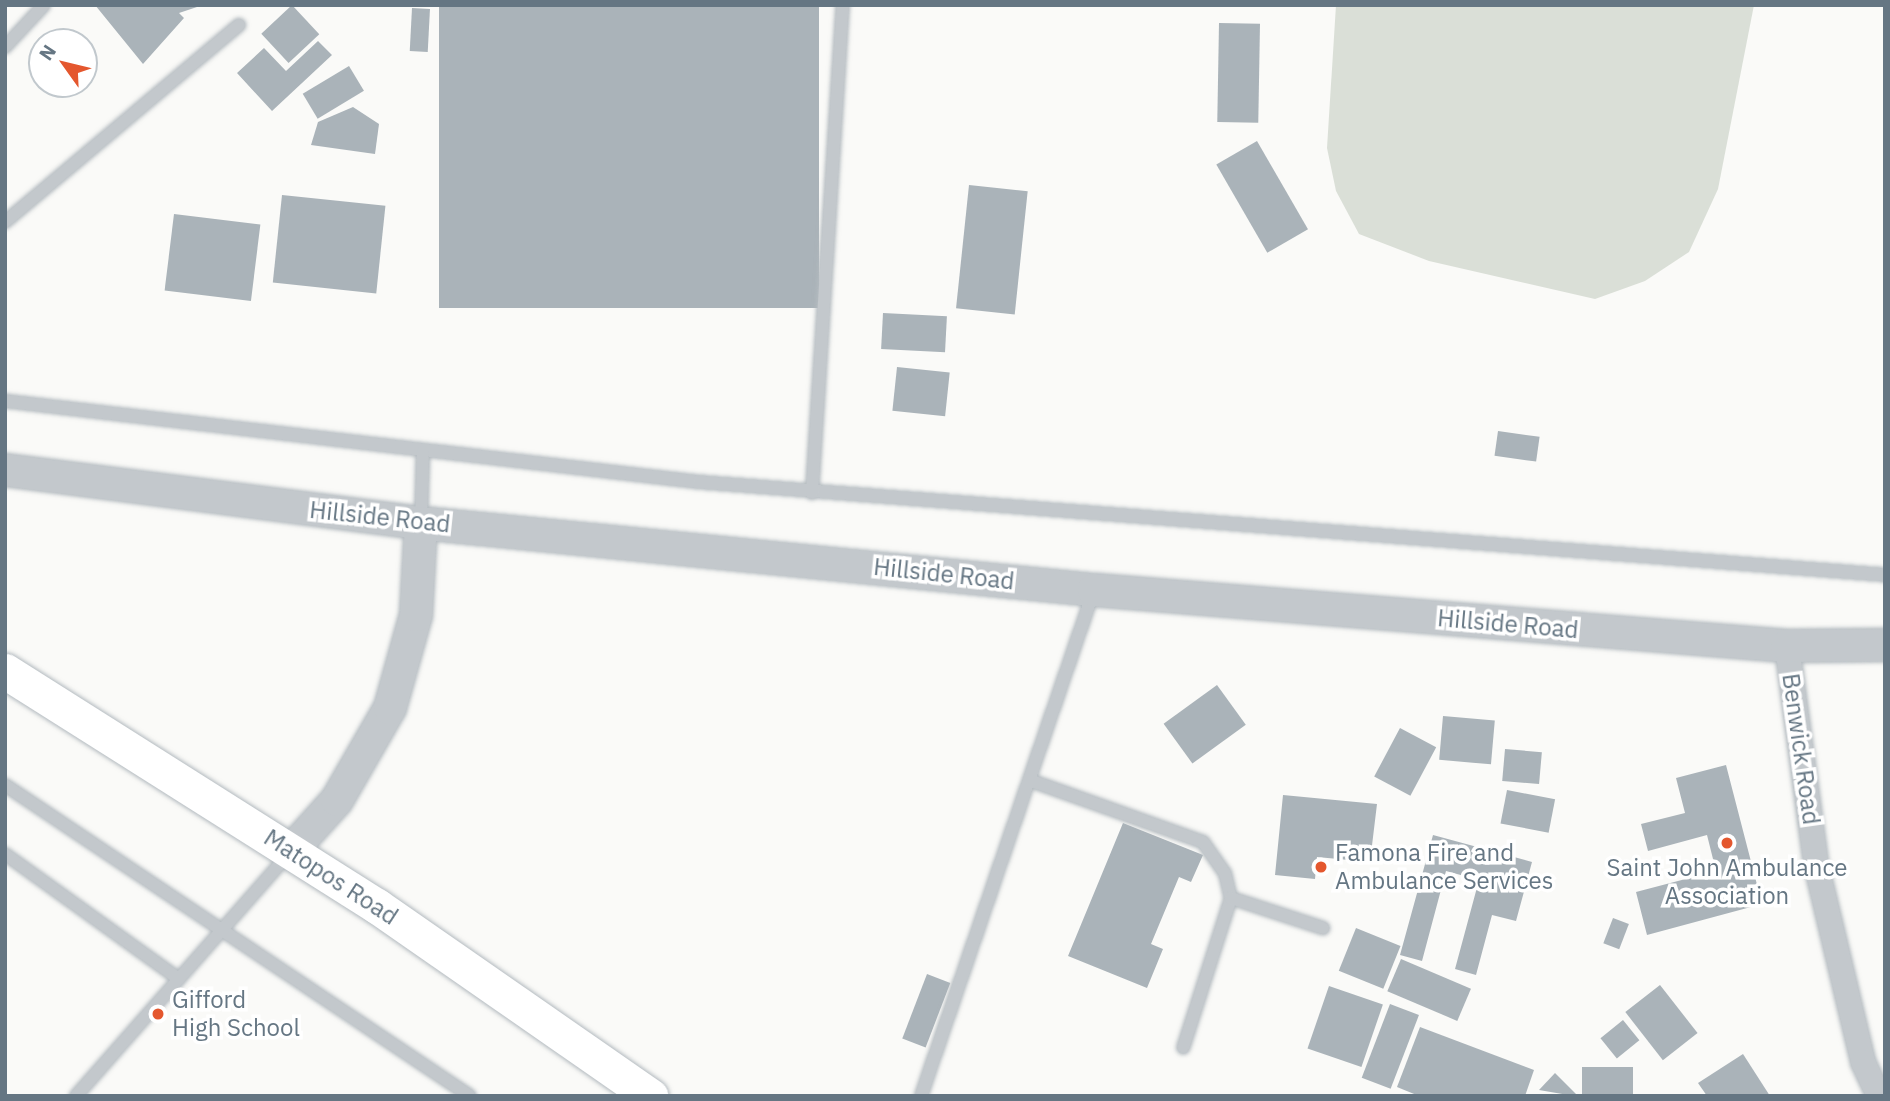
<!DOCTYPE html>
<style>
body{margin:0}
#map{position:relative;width:1890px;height:1101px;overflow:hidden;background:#fafaf8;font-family:"IBM Plex Sans",sans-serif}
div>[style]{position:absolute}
.green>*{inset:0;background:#dadfd7}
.building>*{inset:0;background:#aab3b9;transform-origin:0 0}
.roads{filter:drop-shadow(0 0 2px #b3babf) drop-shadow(0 0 2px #b3babf)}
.service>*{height:12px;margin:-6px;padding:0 6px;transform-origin:6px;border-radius:6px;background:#c3c8cc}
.minor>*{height:24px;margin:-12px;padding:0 12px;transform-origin:12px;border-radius:12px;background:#c3c8cc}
.tertiary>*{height:32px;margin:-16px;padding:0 16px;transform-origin:16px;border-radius:16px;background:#c3c8cc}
.secondary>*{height:35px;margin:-17.5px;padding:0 17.5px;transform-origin:17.5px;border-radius:17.5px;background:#fff}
.dots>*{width:19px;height:19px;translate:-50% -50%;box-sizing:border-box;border:4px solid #fff;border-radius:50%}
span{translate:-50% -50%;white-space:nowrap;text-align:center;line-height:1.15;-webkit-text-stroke:7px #fff;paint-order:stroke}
.street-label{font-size:24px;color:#657683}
.poi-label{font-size:24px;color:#657683}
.left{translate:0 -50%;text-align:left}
.frame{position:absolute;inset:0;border:7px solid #657683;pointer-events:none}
.north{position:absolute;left:28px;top:28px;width:70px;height:70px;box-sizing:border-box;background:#fff;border:2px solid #c1c8cd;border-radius:50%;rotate:304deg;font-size:19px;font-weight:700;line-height:28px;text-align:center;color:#657683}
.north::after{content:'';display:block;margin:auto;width:24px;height:32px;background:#e4572e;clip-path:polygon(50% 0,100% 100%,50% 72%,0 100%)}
</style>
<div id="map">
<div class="green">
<i style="clip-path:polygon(1336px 5px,1754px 5px,1718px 189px,1689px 252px,1645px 281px,1595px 299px,1429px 261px,1359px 234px,1336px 191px,1327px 148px)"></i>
</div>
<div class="building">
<i style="clip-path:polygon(95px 5px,203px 5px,179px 13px,184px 18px,143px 64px)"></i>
<i style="left:292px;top:5px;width:40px;height:42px;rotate:47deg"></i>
<i style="left:439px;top:5px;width:380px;height:303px"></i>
<i style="left:412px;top:8px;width:18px;height:43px;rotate:3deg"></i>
<i style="left:1219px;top:23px;width:41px;height:99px;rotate:1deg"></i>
<i style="clip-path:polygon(318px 41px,332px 55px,272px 111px,237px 73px,264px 48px,286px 71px)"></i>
<i style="left:349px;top:66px;width:29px;height:54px;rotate:59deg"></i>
<i style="clip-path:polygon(353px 107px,379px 124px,375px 154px,311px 145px,318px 122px)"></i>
<i style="left:1257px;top:141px;width:102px;height:47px;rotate:60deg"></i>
<i style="left:969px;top:185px;width:59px;height:124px;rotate:6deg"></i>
<i style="left:282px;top:195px;width:104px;height:88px;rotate:6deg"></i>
<i style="left:174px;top:214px;width:87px;height:77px;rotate:7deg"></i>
<i style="left:883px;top:313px;width:64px;height:36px;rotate:3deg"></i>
<i style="left:897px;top:367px;width:53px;height:44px;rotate:6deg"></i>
<i style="left:1498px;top:431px;width:42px;height:25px;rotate:8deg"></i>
<i style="left:1217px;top:685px;width:49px;height:66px;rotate:54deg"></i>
<i style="left:1443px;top:716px;width:52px;height:44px;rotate:5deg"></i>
<i style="left:1400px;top:728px;width:41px;height:55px;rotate:28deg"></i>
<i style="left:1505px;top:749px;width:37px;height:32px;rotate:5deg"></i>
<i style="clip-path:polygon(1726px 765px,1762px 904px,1647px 935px,1636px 892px,1716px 871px,1707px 835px,1648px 851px,1641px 824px,1685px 813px,1676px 778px)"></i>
<i style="left:1507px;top:790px;width:49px;height:34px;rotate:11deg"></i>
<i style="clip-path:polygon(1283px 795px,1377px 804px,1370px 862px,1317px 857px,1315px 879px,1275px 875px)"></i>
<i style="clip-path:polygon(1123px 823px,1203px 855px,1191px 882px,1179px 877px,1151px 944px,1163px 949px,1147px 988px,1068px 956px)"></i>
<i style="clip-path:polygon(1433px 835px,1532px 862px,1516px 921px,1492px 915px,1476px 975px,1455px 969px,1479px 880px,1446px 871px,1422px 961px,1400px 955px)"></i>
<i style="left:1613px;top:918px;width:17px;height:27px;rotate:21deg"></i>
<i style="left:1356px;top:928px;width:48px;height:46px;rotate:22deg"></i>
<i style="left:1401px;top:959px;width:76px;height:35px;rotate:23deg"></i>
<i style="left:927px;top:974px;width:25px;height:69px;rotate:21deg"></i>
<i style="left:1660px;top:985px;width:61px;height:44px;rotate:52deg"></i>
<i style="left:1329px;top:986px;width:57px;height:66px;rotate:19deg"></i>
<i style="left:1390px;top:1004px;width:31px;height:79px;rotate:21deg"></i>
<i style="left:1623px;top:1020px;width:26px;height:29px;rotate:51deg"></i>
<i style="clip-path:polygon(1420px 1027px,1534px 1070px,1525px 1096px,1419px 1096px,1397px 1087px)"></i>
<i style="clip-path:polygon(1743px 1054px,1770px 1096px,1707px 1096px,1698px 1083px)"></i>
<i style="left:1633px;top:1067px;width:27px;height:51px;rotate:90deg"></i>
<i style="clip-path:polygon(1555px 1073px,1576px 1094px,1574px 1096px,1539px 1090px)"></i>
</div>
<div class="roads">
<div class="service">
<i style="left:5px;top:47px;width:57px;rotate:-47.1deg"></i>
<i style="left:5px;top:222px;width:306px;rotate:-40.1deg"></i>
<i style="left:5px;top:401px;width:699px;rotate:6.66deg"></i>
<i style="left:699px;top:482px;width:1190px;rotate:4.48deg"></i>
<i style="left:812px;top:493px;width:489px;rotate:-86.4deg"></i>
<i style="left:421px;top:522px;width:70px;rotate:-88.4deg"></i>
<i style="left:1029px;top:780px;width:185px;rotate:19.6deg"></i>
<i style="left:1203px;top:842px;width:38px;rotate:55deg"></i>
<i style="left:1225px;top:873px;width:26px;rotate:77deg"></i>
<i style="left:1231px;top:898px;width:157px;rotate:107.7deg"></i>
<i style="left:5px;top:785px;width:559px;rotate:33.78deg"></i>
<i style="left:5px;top:854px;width:214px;rotate:35.7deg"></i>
<i style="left:1231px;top:898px;width:97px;rotate:18.1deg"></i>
<i style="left:76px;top:1096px;width:321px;rotate:-48.7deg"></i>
<i style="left:921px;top:1096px;width:535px;rotate:-71.12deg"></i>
</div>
<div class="minor">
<i style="left:1787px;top:646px;width:220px;rotate:82.4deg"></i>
<i style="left:1816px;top:864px;width:204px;rotate:76.6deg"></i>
<i style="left:1863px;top:1062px;width:38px;rotate:65deg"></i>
</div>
<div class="tertiary">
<i style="left:5px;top:470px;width:419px;rotate:7.3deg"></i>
<i style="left:421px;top:523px;width:676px;rotate:5.69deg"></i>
<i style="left:1094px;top:590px;width:695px;rotate:4.62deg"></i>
<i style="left:1787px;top:646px;width:98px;rotate:-0.6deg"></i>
<i style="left:292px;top:850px;width:67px;rotate:-48deg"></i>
<i style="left:337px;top:800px;width:106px;rotate:-60.1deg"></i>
<i style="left:390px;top:708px;width:97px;rotate:-74.4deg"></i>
<i style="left:416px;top:615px;width:92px;rotate:-86.9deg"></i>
</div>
<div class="secondary">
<i style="left:5px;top:671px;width:440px;rotate:32.3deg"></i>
<i style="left:377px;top:906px;width:333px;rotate:34.8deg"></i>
</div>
</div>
<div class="dots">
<i style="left:1727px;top:843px;background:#e4572e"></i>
<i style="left:1321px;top:867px;background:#e4572e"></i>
<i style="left:158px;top:1014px;background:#e4572e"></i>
</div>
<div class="street-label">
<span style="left:380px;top:517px;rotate:6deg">Hillside Road</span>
<span style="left:944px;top:574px;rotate:6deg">Hillside Road</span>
<span style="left:1508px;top:624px;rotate:5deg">Hillside Road</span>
<span style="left:1801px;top:749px;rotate:82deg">Benwick Road</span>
<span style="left:331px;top:877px;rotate:33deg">Matopos Road</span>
</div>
<div class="poi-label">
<span class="left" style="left:1335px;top:867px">Famona Fire and<br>Ambulance Services</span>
<span style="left:1727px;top:882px">Saint John Ambulance<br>Association</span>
<span class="left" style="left:172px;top:1014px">Gifford<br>High School</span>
</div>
<div class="frame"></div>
<div class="north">N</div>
</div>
